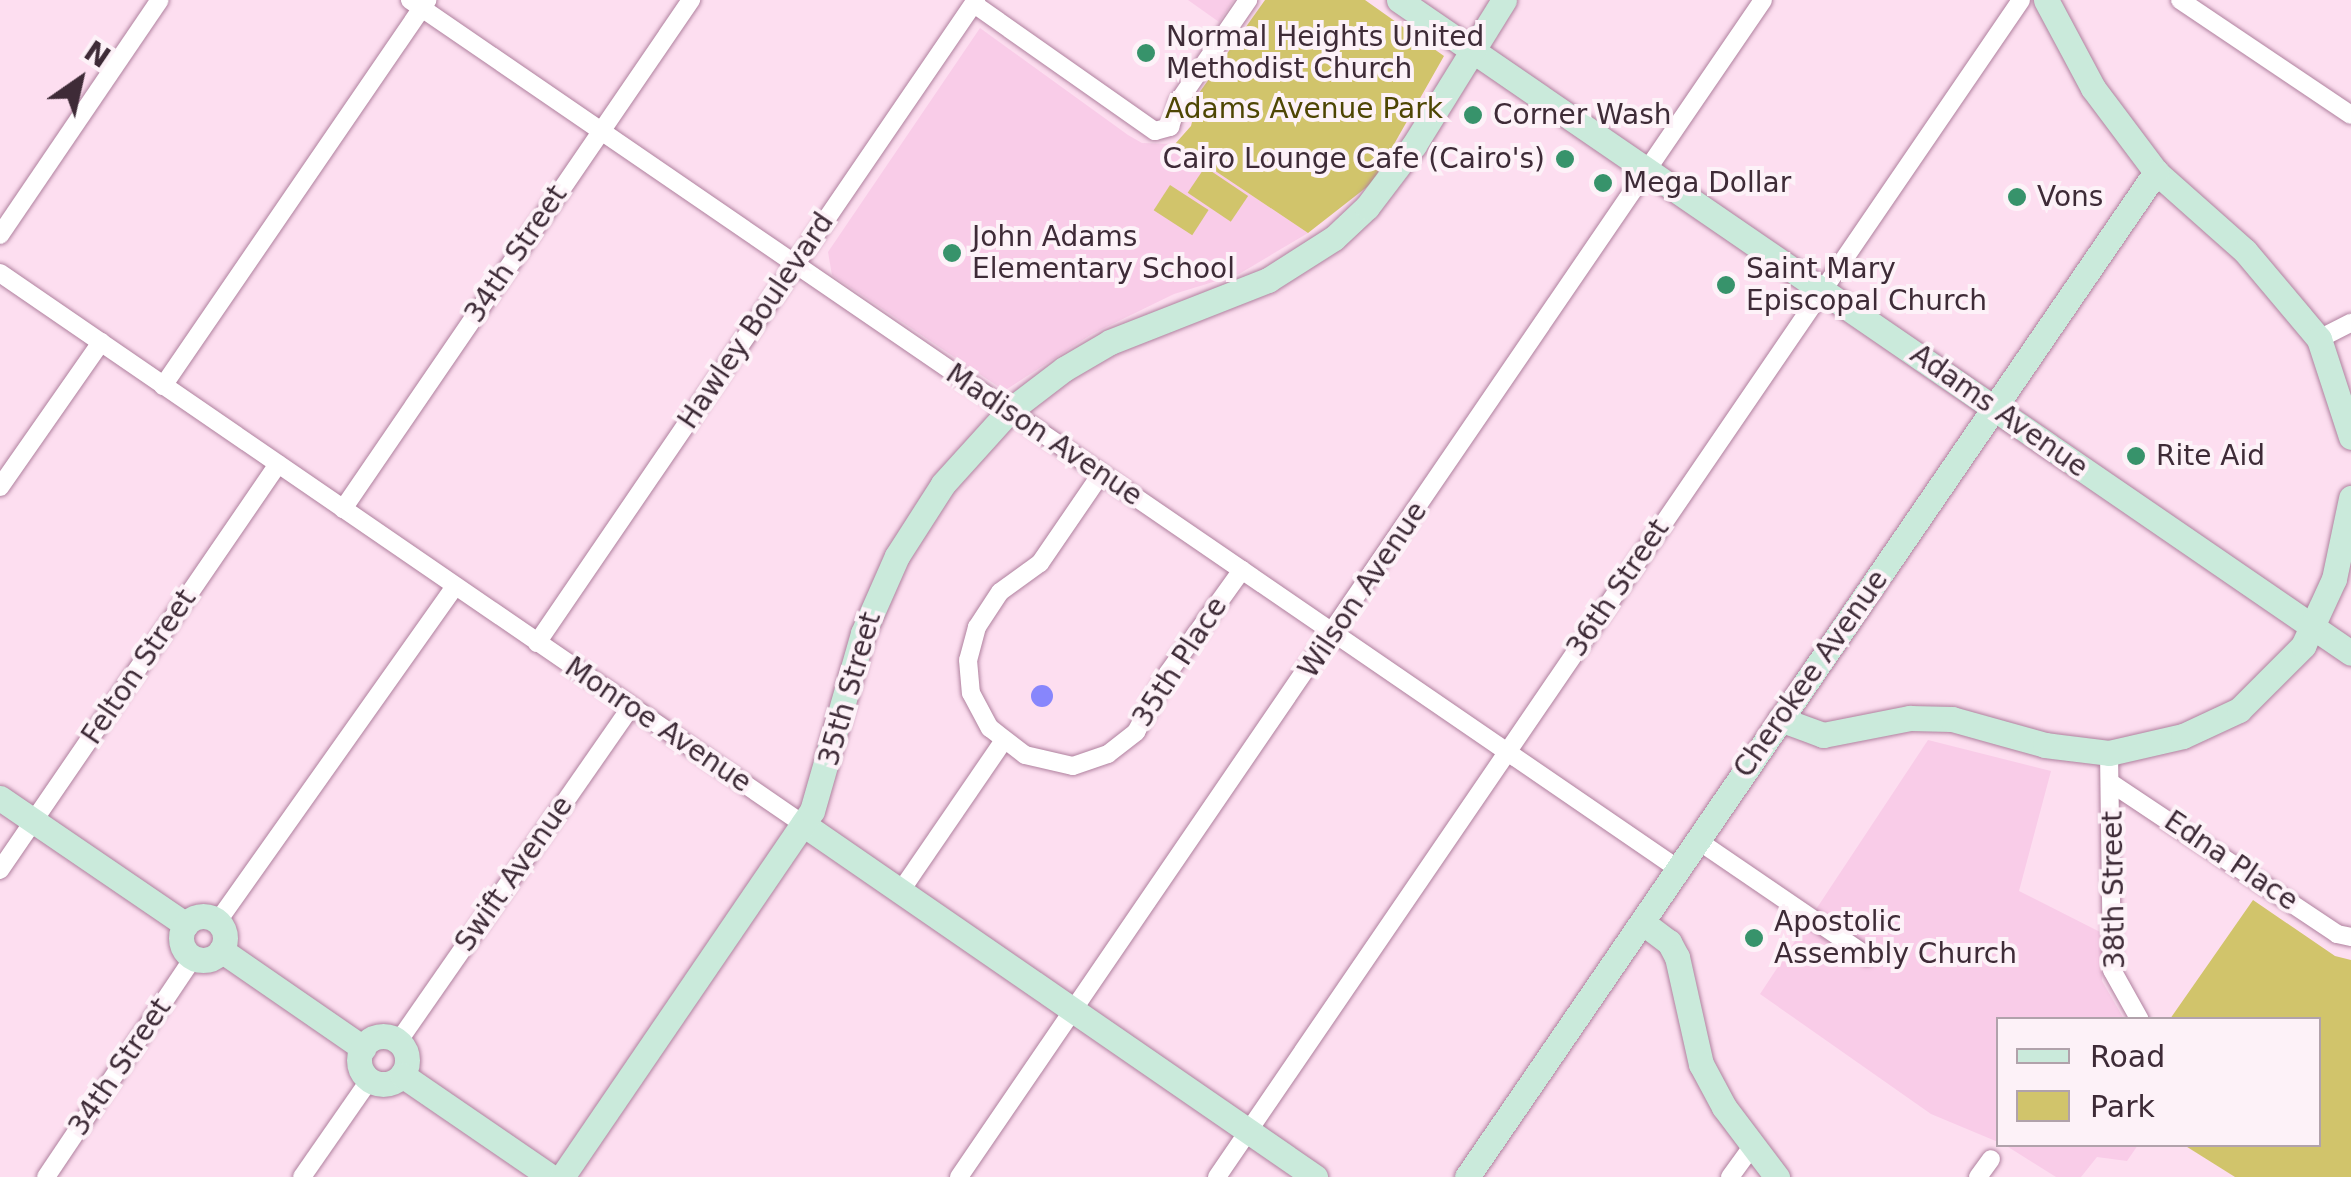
<!DOCTYPE html>
<style>
body{margin:0}
#map{position:relative;width:2351px;height:1177px;overflow:hidden;background:#fddef0;font-family:"DejaVu Sans",sans-serif}
div>[style]{position:absolute}
.built>*{inset:0;background:#f9cce8}
.green>*{inset:0;background:#d1c46b;transform-origin:0 0}
.water>*{inset:0;background:#8786fc}
.round{border-radius:50%}
.roads{filter:drop-shadow(0 0 2px #af819e) drop-shadow(0 0 2px #af819e)}
.street>*{height:18px;margin:-9px;padding:0 9px;transform-origin:9px;border-radius:9px;background:#fff}
.secondary>*{height:25px;margin:-12.5px;padding:0 12.5px;transform-origin:12.5px;border-radius:12.5px;background:#caeadb}
.secondary>.ring{margin:-12.5px;padding:0;box-sizing:content-box;background:none;border:25px solid #caeadb;border-radius:50%}
.dots>*{width:28px;height:28px;translate:-50% -50%;box-sizing:border-box;border:5px solid #fdf2f8;border-radius:50%}
span{translate:-50% -50%;white-space:nowrap;text-align:center;line-height:1.15;-webkit-text-stroke:8px #fdf2f8;paint-order:stroke}
.poi-label{font-size:28px;color:#3e2b37}
.left{translate:0 -50%;text-align:left}
.right{translate:-100% -50%;text-align:right}
.park-label{font-size:28px;color:#4e4603}
.street-label{font-size:28px;color:#3e2b37}
.legend{position:absolute;left:1996px;top:1017px;width:325px;height:130px;box-sizing:border-box;background:#fdf2f8;border:2px solid #b1a2ab;margin:0;padding:12px 18px;list-style:none;font-size:30px;color:#3e2b37}
.legend li{display:flex;align-items:center;gap:20px;height:50px}
.legend b{width:50px;border:2px solid #b1a2ab}
.north{position:absolute;left:30px;top:30px;width:100px;height:100px;-webkit-text-stroke:8px #fdf2f8;paint-order:stroke;rotate:34deg;font-size:28px;font-weight:700;line-height:40px;text-align:center;color:#3e2b37}
.north::after{content:'';display:block;margin:auto;width:35px;height:45px;background:#3e2b37;clip-path:polygon(50% 0,100% 100%,50% 72%,0 100%)}
</style>
<div id="map">
<div class="built">
<i style="clip-path:polygon(1188px 0,1234px 0,1219px 22px)"></i>
<i style="clip-path:polygon(980px 28px,1128px 135px,1142px 143px,1175px 144px,1308px 233px,1239px 274px,1174px 294px,1092px 334px,1007px 389px,999px 387px,832px 275px,828px 252px)"></i>
<i style="clip-path:polygon(1928px 740px,2051px 771px,2019px 891px,2104px 934px,2102px 981px,2124px 1019px,1998px 1020px,1998px 1142px,1931px 1114px,1760px 994px)"></i>
<i style="clip-path:polygon(2005px 1145px,2138px 1145px,2127px 1161px,2097px 1157px,2081px 1177px,2056px 1177px)"></i>
</div>
<div class="green">
<i style="clip-path:polygon(1265px 0,1365px 0,1444px 56px,1372px 183px,1308px 233px,1175px 144px,1191px 126px,1199px 93px)"></i>
<i style="left:1205px;top:167px;width:52px;height:31px;rotate:34deg"></i>
<i style="left:1170px;top:185px;width:46px;height:30px;rotate:33deg"></i>
<i style="clip-path:polygon(2253px 900px,2335px 956px,2351px 960px,2351px 1177px,2235px 1177px,2184px 1145px,2318px 1144px,2318px 1020px,2170px 1019px)"></i>
</div>
<div class="water">
<i class="round" style="left:1031px;top:685px;width:22px;height:22px"></i>
</div>
<div class="roads">
<div class="street">
<i style="left:410px;top:0;width:1537px;rotate:34.42deg"></i>
<i style="left:2180px;top:0;width:206px;rotate:33.9deg"></i>
<i style="left:974px;top:4px;width:221px;rotate:35.1deg"></i>
<i style="left:1155px;top:131px;width:16px;rotate:-15deg"></i>
<i style="left:1170px;top:127px;width:26px;rotate:-72deg"></i>
<i style="left:1178px;top:102px;width:124px;rotate:-55.5deg"></i>
<i style="left:0;top:235px;width:284px;rotate:-55.8deg"></i>
<i style="left:0;top:273px;width:974px;rotate:34.46deg"></i>
<i style="left:2319px;top:339px;width:36px;rotate:-27deg"></i>
<i style="left:163px;top:386px;width:468px;rotate:-55.6deg"></i>
<i style="left:1101px;top:474px;width:108px;rotate:124.4deg"></i>
<i style="left:1040px;top:563px;width:49px;rotate:144.1deg"></i>
<i style="left:1000px;top:592px;width:42px;rotate:123.3deg"></i>
<i style="left:977px;top:627px;width:34px;rotate:105deg"></i>
<i style="left:968px;top:660px;width:33px;rotate:85deg"></i>
<i style="left:971px;top:693px;width:40px;rotate:62deg"></i>
<i style="left:990px;top:728px;width:44px;rotate:37.6deg"></i>
<i style="left:1025px;top:755px;width:49px;rotate:12.9deg"></i>
<i style="left:1073px;top:766px;width:37px;rotate:-19deg"></i>
<i style="left:1108px;top:754px;width:36px;rotate:-38deg"></i>
<i style="left:1136px;top:732px;width:67px;rotate:-61.5deg"></i>
<i style="left:1168px;top:673px;width:127px;rotate:-54.3deg"></i>
<i style="left:0;top:487px;width:177px;rotate:-55.1deg"></i>
<i style="left:343px;top:509px;width:617px;rotate:-55.64deg"></i>
<i style="left:537px;top:643px;width:779px;rotate:-55.68deg"></i>
<i style="left:2109px;top:753px;width:217px;rotate:89.2deg"></i>
<i style="left:2112px;top:970px;width:57px;rotate:60.8deg"></i>
<i style="left:2111px;top:783px;width:272px;rotate:33.7deg"></i>
<i style="left:2337px;top:934px;width:14px;rotate:12deg"></i>
<i style="left:1697px;top:840px;width:206px;rotate:34.3deg"></i>
<i style="left:0;top:870px;width:492px;rotate:-55.6deg"></i>
<i style="left:900px;top:892px;width:184px;rotate:-55.6deg"></i>
<i style="left:218px;top:921px;width:410px;rotate:-54.7deg"></i>
<i style="left:398px;top:1042px;width:408px;rotate:-55.2deg"></i>
<i style="left:46px;top:1177px;width:265px;rotate:-56.1deg"></i>
<i style="left:302px;top:1177px;width:119px;rotate:-55.2deg"></i>
<i style="left:959px;top:1177px;width:1425px;rotate:-55.66deg"></i>
<i style="left:1217px;top:1177px;width:1425px;rotate:-55.66deg"></i>
<i style="left:1730px;top:1177px;width:37px;rotate:-54deg"></i>
<i style="left:1978px;top:1177px;width:22px;rotate:-54deg"></i>
</div>
<div class="secondary">
<i style="left:1399px;top:0;width:1154px;rotate:34.45deg"></i>
<i style="left:2046px;top:0;width:100px;rotate:61.9deg"></i>
<i style="left:2093px;top:88px;width:105px;rotate:53.1deg"></i>
<i style="left:2156px;top:172px;width:119px;rotate:41.6deg"></i>
<i style="left:2245px;top:251px;width:115px;rotate:49.9deg"></i>
<i style="left:2319px;top:339px;width:103px;rotate:71.9deg"></i>
<i style="left:1780px;top:719px;width:46px;rotate:20.4deg"></i>
<i style="left:1823px;top:735px;width:89px;rotate:-11.1deg"></i>
<i style="left:1910px;top:718px;width:42px;rotate:1.4deg"></i>
<i style="left:1952px;top:719px;width:97px;rotate:15.6deg"></i>
<i style="left:2045px;top:745px;width:64px;rotate:7.1deg"></i>
<i style="left:2109px;top:753px;width:76px;rotate:-12.9deg"></i>
<i style="left:2183px;top:736px;width:62px;rotate:-24.9deg"></i>
<i style="left:2239px;top:710px;width:91px;rotate:-45deg"></i>
<i style="left:2303px;top:646px;width:74px;rotate:-65.2deg"></i>
<i style="left:2334px;top:579px;width:83px;rotate:-78.1deg"></i>
<i style="left:0;top:798px;width:225px;rotate:34.3deg"></i>
<i style="left:803px;top:824px;width:622px;rotate:34.58deg"></i>
<i class="ring" style="left:181px;top:916px;width:19px;height:19px"></i>
<i style="left:1642px;top:922px;width:34px;rotate:37deg"></i>
<i style="left:1669px;top:942px;width:17px;rotate:62deg"></i>
<i style="left:1677px;top:957px;width:110px;rotate:77.4deg"></i>
<i style="left:1701px;top:1064px;width:49px;rotate:61.9deg"></i>
<i style="left:1724px;top:1107px;width:88px;rotate:52.9deg"></i>
<i style="left:221px;top:950px;width:173px;rotate:34.6deg"></i>
<i class="ring" style="left:359px;top:1036px;width:23px;height:23px"></i>
<i style="left:402px;top:1075px;width:181px;rotate:34.4deg"></i>
<i style="left:562px;top:1177px;width:443px;rotate:-55.7deg"></i>
<i style="left:812px;top:811px;width:185px;rotate:-74deg"></i>
<i style="left:863px;top:633px;width:84px;rotate:-66.2deg"></i>
<i style="left:897px;top:556px;width:85px;rotate:-57.4deg"></i>
<i style="left:943px;top:484px;width:98px;rotate:-47.9deg"></i>
<i style="left:1009px;top:411px;width:69px;rotate:-37.4deg"></i>
<i style="left:1064px;top:369px;width:53px;rotate:-30.4deg"></i>
<i style="left:1110px;top:342px;width:170px;rotate:-21.4deg"></i>
<i style="left:1268px;top:280px;width:78px;rotate:-32.5deg"></i>
<i style="left:1334px;top:238px;width:45px;rotate:-43.2deg"></i>
<i style="left:1367px;top:207px;width:78px;rotate:-52.8deg"></i>
<i style="left:1414px;top:145px;width:171px;rotate:-58.2deg"></i>
<i style="left:1467px;top:1177px;width:1219px;rotate:-55.57deg"></i>
</div>
</div>
<div class="dots">
<i style="left:1146px;top:53px;background:#37936b"></i>
<i style="left:1473px;top:115px;background:#37936b"></i>
<i style="left:1565px;top:159px;background:#37936b"></i>
<i style="left:1603px;top:183px;background:#37936b"></i>
<i style="left:2017px;top:197px;background:#37936b"></i>
<i style="left:952px;top:253px;background:#37936b"></i>
<i style="left:1726px;top:285px;background:#37936b"></i>
<i style="left:2136px;top:456px;background:#37936b"></i>
<i style="left:1754px;top:938px;background:#37936b"></i>
</div>
<div class="poi-label">
<span class="left" style="left:1166px;top:53px">Normal Heights United<br>Methodist Church</span>
<span class="left" style="left:1493px;top:115px">Corner Wash</span>
<span class="right" style="left:1545px;top:159px">Cairo Lounge Cafe (Cairo's)</span>
<span class="left" style="left:1623px;top:183px">Mega Dollar</span>
<span class="left" style="left:2037px;top:197px">Vons</span>
<span class="left" style="left:972px;top:253px">John Adams<br>Elementary School</span>
<span class="left" style="left:1746px;top:285px">Saint Mary<br>Episcopal Church</span>
<span class="left" style="left:2156px;top:456px">Rite Aid</span>
<span class="left" style="left:1774px;top:938px">Apostolic<br>Assembly Church</span>
</div>
<div class="park-label">
<span style="left:1304px;top:109px">Adams Avenue Park</span>
</div>
<div class="street-label">
<span style="left:516px;top:254px;rotate:-56deg">34th Street</span>
<span style="left:756px;top:321px;rotate:-56deg">Hawley Boulevard</span>
<span style="left:1999px;top:411px;rotate:35deg">Adams Avenue</span>
<span style="left:1044px;top:435px;rotate:34deg">Madison Avenue</span>
<span style="left:1618px;top:588px;rotate:-56deg">36th Street</span>
<span style="left:1363px;top:590px;rotate:-56deg">Wilson Avenue</span>
<span style="left:1180px;top:662px;rotate:-57deg">35th Place</span>
<span style="left:139px;top:667px;rotate:-56deg">Felton Street</span>
<span style="left:1811px;top:674px;rotate:-55deg">Cherokee Avenue</span>
<span style="left:850px;top:689px;rotate:-74deg">35th Street</span>
<span style="left:658px;top:725px;rotate:34deg">Monroe Avenue</span>
<span style="left:2231px;top:861px;rotate:34deg">Edna Place</span>
<span style="left:514px;top:874px;rotate:-55deg">Swift Avenue</span>
<span style="left:2114px;top:890px;rotate:-91deg">38th Street</span>
<span style="left:120px;top:1067px;rotate:-56deg">34th Street</span>
</div>
<ul class="legend">
<li><b style="height:12px;background:#caeadb"></b>Road</li>
<li><b style="height:28px;background:#d1c46b"></b>Park</li>
</ul>
<div class="north">N</div>
</div>
